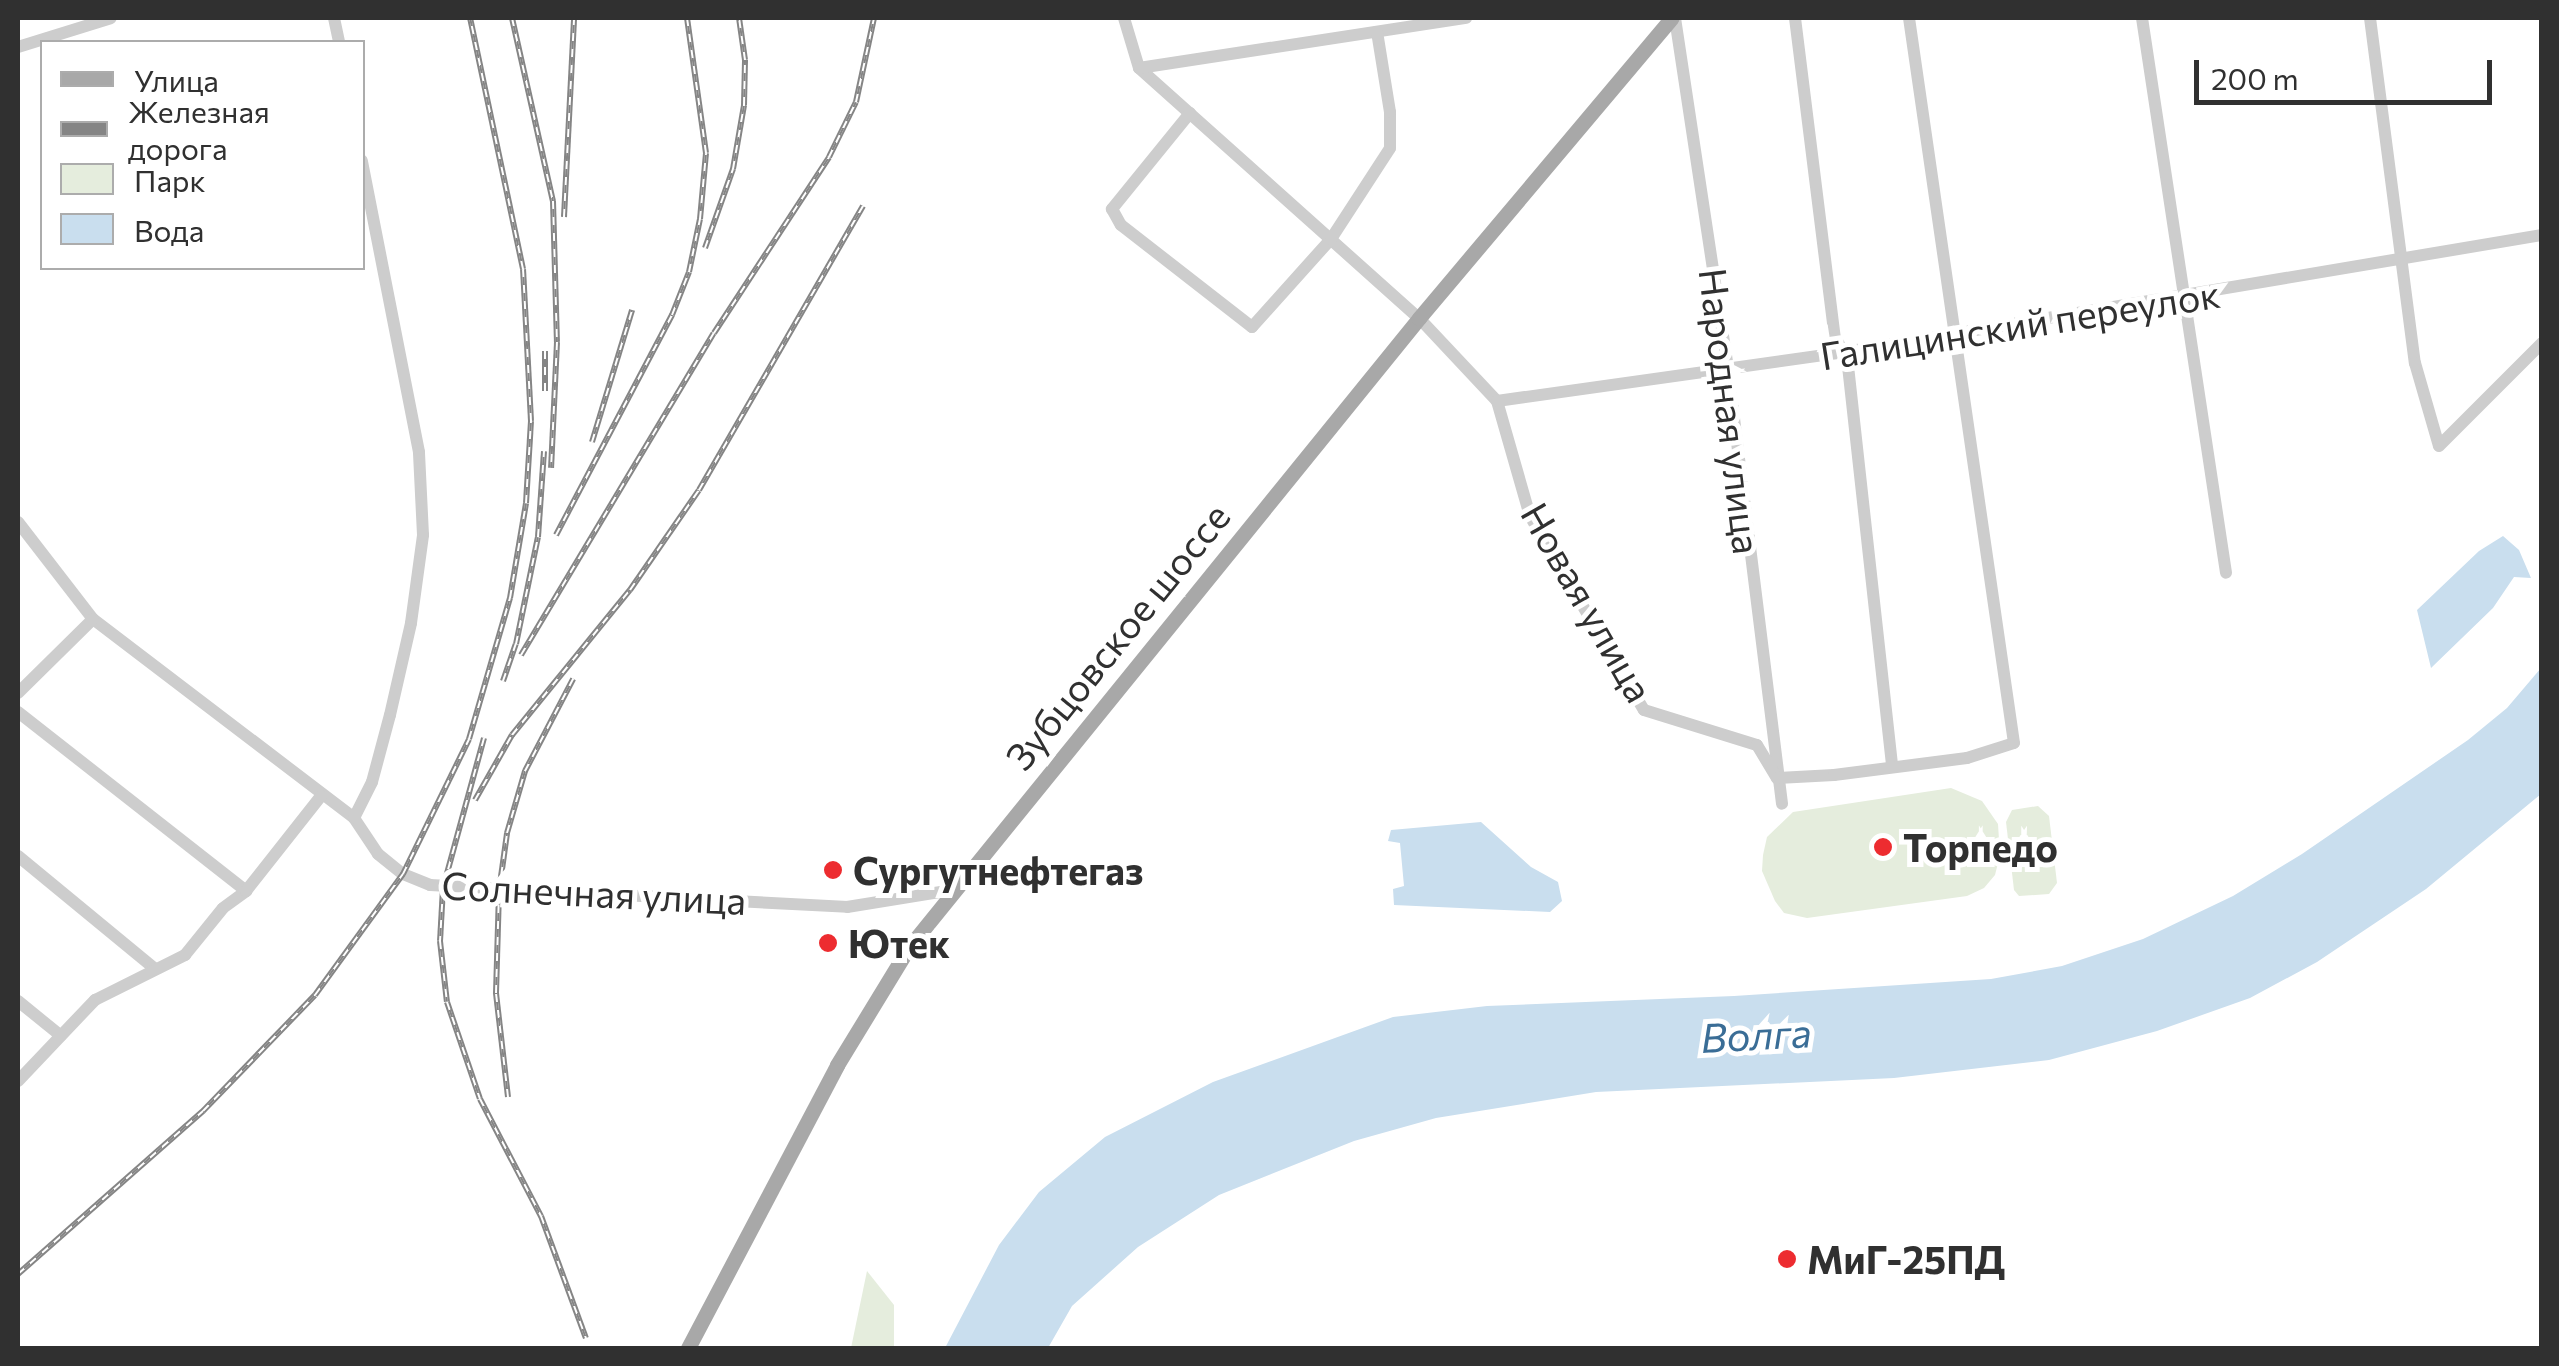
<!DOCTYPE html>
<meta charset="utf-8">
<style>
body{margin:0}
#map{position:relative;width:2559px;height:1366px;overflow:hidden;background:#fff;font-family:Commissioner,sans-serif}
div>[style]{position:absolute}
.green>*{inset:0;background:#e5eddd}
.water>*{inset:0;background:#c9deee}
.minor>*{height:12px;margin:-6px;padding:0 6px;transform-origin:6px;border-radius:6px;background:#cdcdcd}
.major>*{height:15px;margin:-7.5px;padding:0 7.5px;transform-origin:7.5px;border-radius:7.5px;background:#a8a8a8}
.rail>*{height:6px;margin-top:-3px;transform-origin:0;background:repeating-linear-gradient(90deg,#fff 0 8px,#858585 0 16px);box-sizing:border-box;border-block:2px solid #858585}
.dots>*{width:28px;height:28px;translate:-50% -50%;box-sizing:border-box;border:5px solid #fff;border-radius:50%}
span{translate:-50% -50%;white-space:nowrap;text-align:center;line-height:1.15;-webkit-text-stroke:10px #fff;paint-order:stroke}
.street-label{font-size:38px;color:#303030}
.poi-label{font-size:38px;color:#303030;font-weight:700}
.left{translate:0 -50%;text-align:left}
.water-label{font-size:40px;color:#3a6d96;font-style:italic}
.frame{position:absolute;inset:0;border:20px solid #303030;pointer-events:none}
.legend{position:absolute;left:40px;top:40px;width:325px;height:230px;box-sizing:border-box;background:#fff;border:2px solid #acacac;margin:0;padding:12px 18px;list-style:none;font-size:30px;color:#303030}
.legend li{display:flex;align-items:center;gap:20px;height:50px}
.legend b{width:50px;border:2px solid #acacac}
.scale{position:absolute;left:2194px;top:60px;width:298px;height:45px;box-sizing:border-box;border:5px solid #303030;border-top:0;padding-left:12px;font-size:30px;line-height:35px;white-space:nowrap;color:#303030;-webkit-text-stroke:8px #fff;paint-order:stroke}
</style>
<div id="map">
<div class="green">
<i style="clip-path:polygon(1951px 788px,1982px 801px,1998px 824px,2000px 855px,1995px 875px,1984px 888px,1967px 896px,1807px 918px,1784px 913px,1775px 901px,1762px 871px,1763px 855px,1767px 837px,1793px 812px)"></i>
<i style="clip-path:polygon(2038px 806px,2049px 816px,2057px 883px,2049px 894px,2019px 896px,2014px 890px,2006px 822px,2012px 810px)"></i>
<i style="clip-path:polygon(867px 1271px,894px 1305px,894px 1348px,851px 1348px)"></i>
</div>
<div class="water">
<i style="clip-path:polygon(2503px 536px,2519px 550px,2531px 578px,2514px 577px,2493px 608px,2431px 668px,2417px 610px,2479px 551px)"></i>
<i style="clip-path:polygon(2541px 668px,2541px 794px,2426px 889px,2317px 962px,2250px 998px,2157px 1031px,2049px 1060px,1894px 1078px,1596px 1092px,1436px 1118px,1354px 1141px,1219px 1195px,1138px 1247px,1072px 1306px,1048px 1348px,945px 1348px,999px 1245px,1039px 1192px,1105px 1137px,1213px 1082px,1393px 1017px,1487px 1006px,1734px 996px,1991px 979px,2062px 966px,2143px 939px,2233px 896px,2302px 854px,2468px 740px,2507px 708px)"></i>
<i style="clip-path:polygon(1481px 822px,1531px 867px,1558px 882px,1562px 901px,1550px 912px,1394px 905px,1393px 889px,1404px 886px,1400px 843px,1388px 841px,1391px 830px)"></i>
</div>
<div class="minor">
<i style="left:334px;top:18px;width:25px;rotate:78deg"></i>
<i style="left:1124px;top:18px;width:52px;rotate:73.3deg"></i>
<i style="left:1675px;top:18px;width:356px;rotate:81.4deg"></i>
<i style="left:1728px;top:370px;width:437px;rotate:82.9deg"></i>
<i style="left:1795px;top:18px;width:322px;rotate:82.9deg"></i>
<i style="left:1835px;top:338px;width:22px;rotate:58deg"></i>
<i style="left:1847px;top:357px;width:409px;rotate:83.7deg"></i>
<i style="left:2142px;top:18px;width:561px;rotate:81.39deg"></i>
<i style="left:2370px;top:18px;width:348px;rotate:82.6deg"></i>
<i style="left:2415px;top:363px;width:86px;rotate:73.9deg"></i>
<i style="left:2439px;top:446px;width:146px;rotate:-45deg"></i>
<i style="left:18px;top:47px;width:97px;rotate:-17.3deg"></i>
<i style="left:1139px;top:68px;width:375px;rotate:41.8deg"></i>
<i style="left:1419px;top:318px;width:114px;rotate:46.8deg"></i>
<i style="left:1497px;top:401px;width:120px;rotate:74deg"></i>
<i style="left:1530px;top:516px;width:225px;rotate:59.6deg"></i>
<i style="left:1644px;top:710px;width:118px;rotate:17.2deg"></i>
<i style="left:1757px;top:745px;width:39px;rotate:59deg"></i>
<i style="left:1777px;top:778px;width:57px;rotate:-3deg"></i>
<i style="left:1834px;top:775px;width:134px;rotate:-7.3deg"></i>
<i style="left:1967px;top:758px;width:49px;rotate:-17.7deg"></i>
<i style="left:2014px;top:743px;width:733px;rotate:-98.24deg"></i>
<i style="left:1139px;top:68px;width:331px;rotate:-8.7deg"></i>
<i style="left:1190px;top:113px;width:124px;rotate:129.1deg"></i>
<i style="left:1112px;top:209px;width:18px;rotate:61deg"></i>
<i style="left:1121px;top:225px;width:166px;rotate:37.9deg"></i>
<i style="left:1252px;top:327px;width:118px;rotate:-48.1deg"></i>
<i style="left:1331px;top:239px;width:108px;rotate:-57deg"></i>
<i style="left:1390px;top:148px;width:36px;rotate:-90deg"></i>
<i style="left:1390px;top:112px;width:81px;rotate:-99.2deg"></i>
<i style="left:1497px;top:401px;width:351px;rotate:-8deg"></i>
<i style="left:1845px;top:352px;width:707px;rotate:-9.53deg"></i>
<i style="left:18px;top:522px;width:123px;rotate:52.3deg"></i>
<i style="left:93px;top:619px;width:328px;rotate:37.3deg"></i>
<i style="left:354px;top:818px;width:43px;rotate:56.3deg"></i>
<i style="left:378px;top:854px;width:32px;rotate:39deg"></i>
<i style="left:403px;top:874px;width:29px;rotate:22deg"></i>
<i style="left:430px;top:885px;width:418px;rotate:3deg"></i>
<i style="left:847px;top:907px;width:106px;rotate:-9.2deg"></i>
<i style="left:18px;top:693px;width:105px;rotate:-44.6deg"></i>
<i style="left:18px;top:712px;width:290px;rotate:38.1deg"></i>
<i style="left:354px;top:818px;width:40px;rotate:-63.4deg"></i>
<i style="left:372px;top:782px;width:69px;rotate:-75deg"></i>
<i style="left:390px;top:715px;width:94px;rotate:-77.1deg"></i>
<i style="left:411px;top:623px;width:89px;rotate:-82.2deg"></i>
<i style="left:423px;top:535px;width:83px;rotate:-92.8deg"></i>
<i style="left:419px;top:452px;width:297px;rotate:-101.1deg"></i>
<i style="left:18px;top:856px;width:176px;rotate:39.5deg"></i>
<i style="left:18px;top:1001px;width:55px;rotate:39.1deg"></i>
<i style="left:18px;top:1081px;width:112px;rotate:-46.5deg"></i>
<i style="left:95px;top:1000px;width:101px;rotate:-26.6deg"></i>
<i style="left:185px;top:955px;width:60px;rotate:-51deg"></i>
<i style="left:223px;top:908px;width:29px;rotate:-36deg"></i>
<i style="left:246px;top:891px;width:121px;rotate:-51.7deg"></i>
</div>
<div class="major">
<i style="left:688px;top:1348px;width:320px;rotate:-62.2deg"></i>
<i style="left:837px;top:1065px;width:138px;rotate:-58.6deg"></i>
<i style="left:909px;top:947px;width:810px;rotate:-50.96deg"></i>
<i style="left:1419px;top:318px;width:392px;rotate:-49.9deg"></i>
</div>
<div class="rail">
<i style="left:512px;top:18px;width:188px;rotate:77.4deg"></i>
<i style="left:553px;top:201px;width:141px;rotate:88.4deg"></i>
<i style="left:557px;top:342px;width:126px;rotate:92.7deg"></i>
<i style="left:564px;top:217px;width:199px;rotate:-87.1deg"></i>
<i style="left:705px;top:248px;width:84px;rotate:-70.5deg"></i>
<i style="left:733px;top:169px;width:65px;rotate:-80.2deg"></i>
<i style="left:744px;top:105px;width:45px;rotate:-88.7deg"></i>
<i style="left:745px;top:60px;width:42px;rotate:-98.1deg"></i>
<i style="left:545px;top:391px;width:40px;rotate:-90deg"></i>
<i style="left:592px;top:442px;width:138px;rotate:-73.1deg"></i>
<i style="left:556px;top:535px;width:249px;rotate:-62.2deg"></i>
<i style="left:672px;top:315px;width:46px;rotate:-68.4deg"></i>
<i style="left:689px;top:272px;width:54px;rotate:-78.3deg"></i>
<i style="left:700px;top:219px;width:66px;rotate:-84.8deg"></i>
<i style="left:706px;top:153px;width:136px;rotate:-98deg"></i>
<i style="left:521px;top:655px;width:375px;rotate:-59.1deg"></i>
<i style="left:714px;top:333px;width:210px;rotate:-56.8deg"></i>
<i style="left:829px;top:157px;width:61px;rotate:-63.9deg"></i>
<i style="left:856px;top:102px;width:86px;rotate:-77.9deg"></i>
<i style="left:503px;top:681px;width:39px;rotate:-71deg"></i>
<i style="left:516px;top:644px;width:109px;rotate:-78.4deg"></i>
<i style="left:538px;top:537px;width:86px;rotate:-86deg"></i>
<i style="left:484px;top:738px;width:156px;rotate:105.3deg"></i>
<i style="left:443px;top:888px;width:53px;rotate:93.2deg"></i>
<i style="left:440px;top:941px;width:61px;rotate:83.5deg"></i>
<i style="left:447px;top:1002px;width:102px;rotate:71.2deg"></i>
<i style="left:480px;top:1099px;width:132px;rotate:62.5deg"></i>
<i style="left:541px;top:1216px;width:130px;rotate:69.8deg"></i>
<i style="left:475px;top:800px;width:75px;rotate:-60.4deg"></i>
<i style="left:512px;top:735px;width:187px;rotate:-50.9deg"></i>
<i style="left:630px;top:590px;width:121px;rotate:-55.4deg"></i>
<i style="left:699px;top:490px;width:328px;rotate:-60deg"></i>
<i style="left:508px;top:1097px;width:105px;rotate:-96.6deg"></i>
<i style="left:496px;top:993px;width:102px;rotate:-88.3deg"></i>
<i style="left:499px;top:891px;width:59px;rotate:-82.1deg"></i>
<i style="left:507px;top:833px;width:65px;rotate:-73.8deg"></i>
<i style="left:525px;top:771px;width:104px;rotate:-62.4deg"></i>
<i style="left:18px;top:1274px;width:247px;rotate:-41.4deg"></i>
<i style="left:203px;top:1111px;width:161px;rotate:-46deg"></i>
<i style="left:315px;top:995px;width:150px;rotate:-54deg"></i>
<i style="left:403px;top:874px;width:150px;rotate:-63.9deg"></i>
<i style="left:469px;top:739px;width:147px;rotate:-73.8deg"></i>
<i style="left:510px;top:598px;width:96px;rotate:-80.4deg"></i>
<i style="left:526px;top:503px;width:82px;rotate:-86.5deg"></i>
<i style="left:531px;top:421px;width:152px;rotate:-93deg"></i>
<i style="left:523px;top:269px;width:257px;rotate:-101.9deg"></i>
</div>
<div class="dots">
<i style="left:1883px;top:847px;background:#ed2c30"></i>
<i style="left:833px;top:870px;background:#ed2c30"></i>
<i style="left:828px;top:943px;background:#ed2c30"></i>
<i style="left:1787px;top:1259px;background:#ed2c30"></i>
</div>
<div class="street-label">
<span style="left:2020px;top:324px;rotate:-9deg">Галицинский переулок</span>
<span style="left:1731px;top:411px;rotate:83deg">Народная улица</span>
<span style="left:1588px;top:602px;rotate:60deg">Новая улица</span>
<span style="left:1117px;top:636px;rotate:-51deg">Зубцовское шоссе</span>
<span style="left:594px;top:892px;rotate:3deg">Солнечная улица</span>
</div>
<div class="poi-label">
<span class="left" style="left:1903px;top:847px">Торпедо</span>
<span class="left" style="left:853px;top:870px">Сургутнефтегаз</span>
<span class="left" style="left:848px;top:943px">Ютек</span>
<span class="left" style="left:1807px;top:1259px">МиГ-25ПД</span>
</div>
<div class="water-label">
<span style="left:1756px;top:1034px;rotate:-3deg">Волга</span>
</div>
<div class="frame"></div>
<ul class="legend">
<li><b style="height:12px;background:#a8a8a8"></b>Улица</li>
<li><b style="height:12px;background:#858585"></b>Железная дорога</li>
<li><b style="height:28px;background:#e5eddd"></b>Парк</li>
<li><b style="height:28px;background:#c9deee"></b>Вода</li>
</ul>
<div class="scale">200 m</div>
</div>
